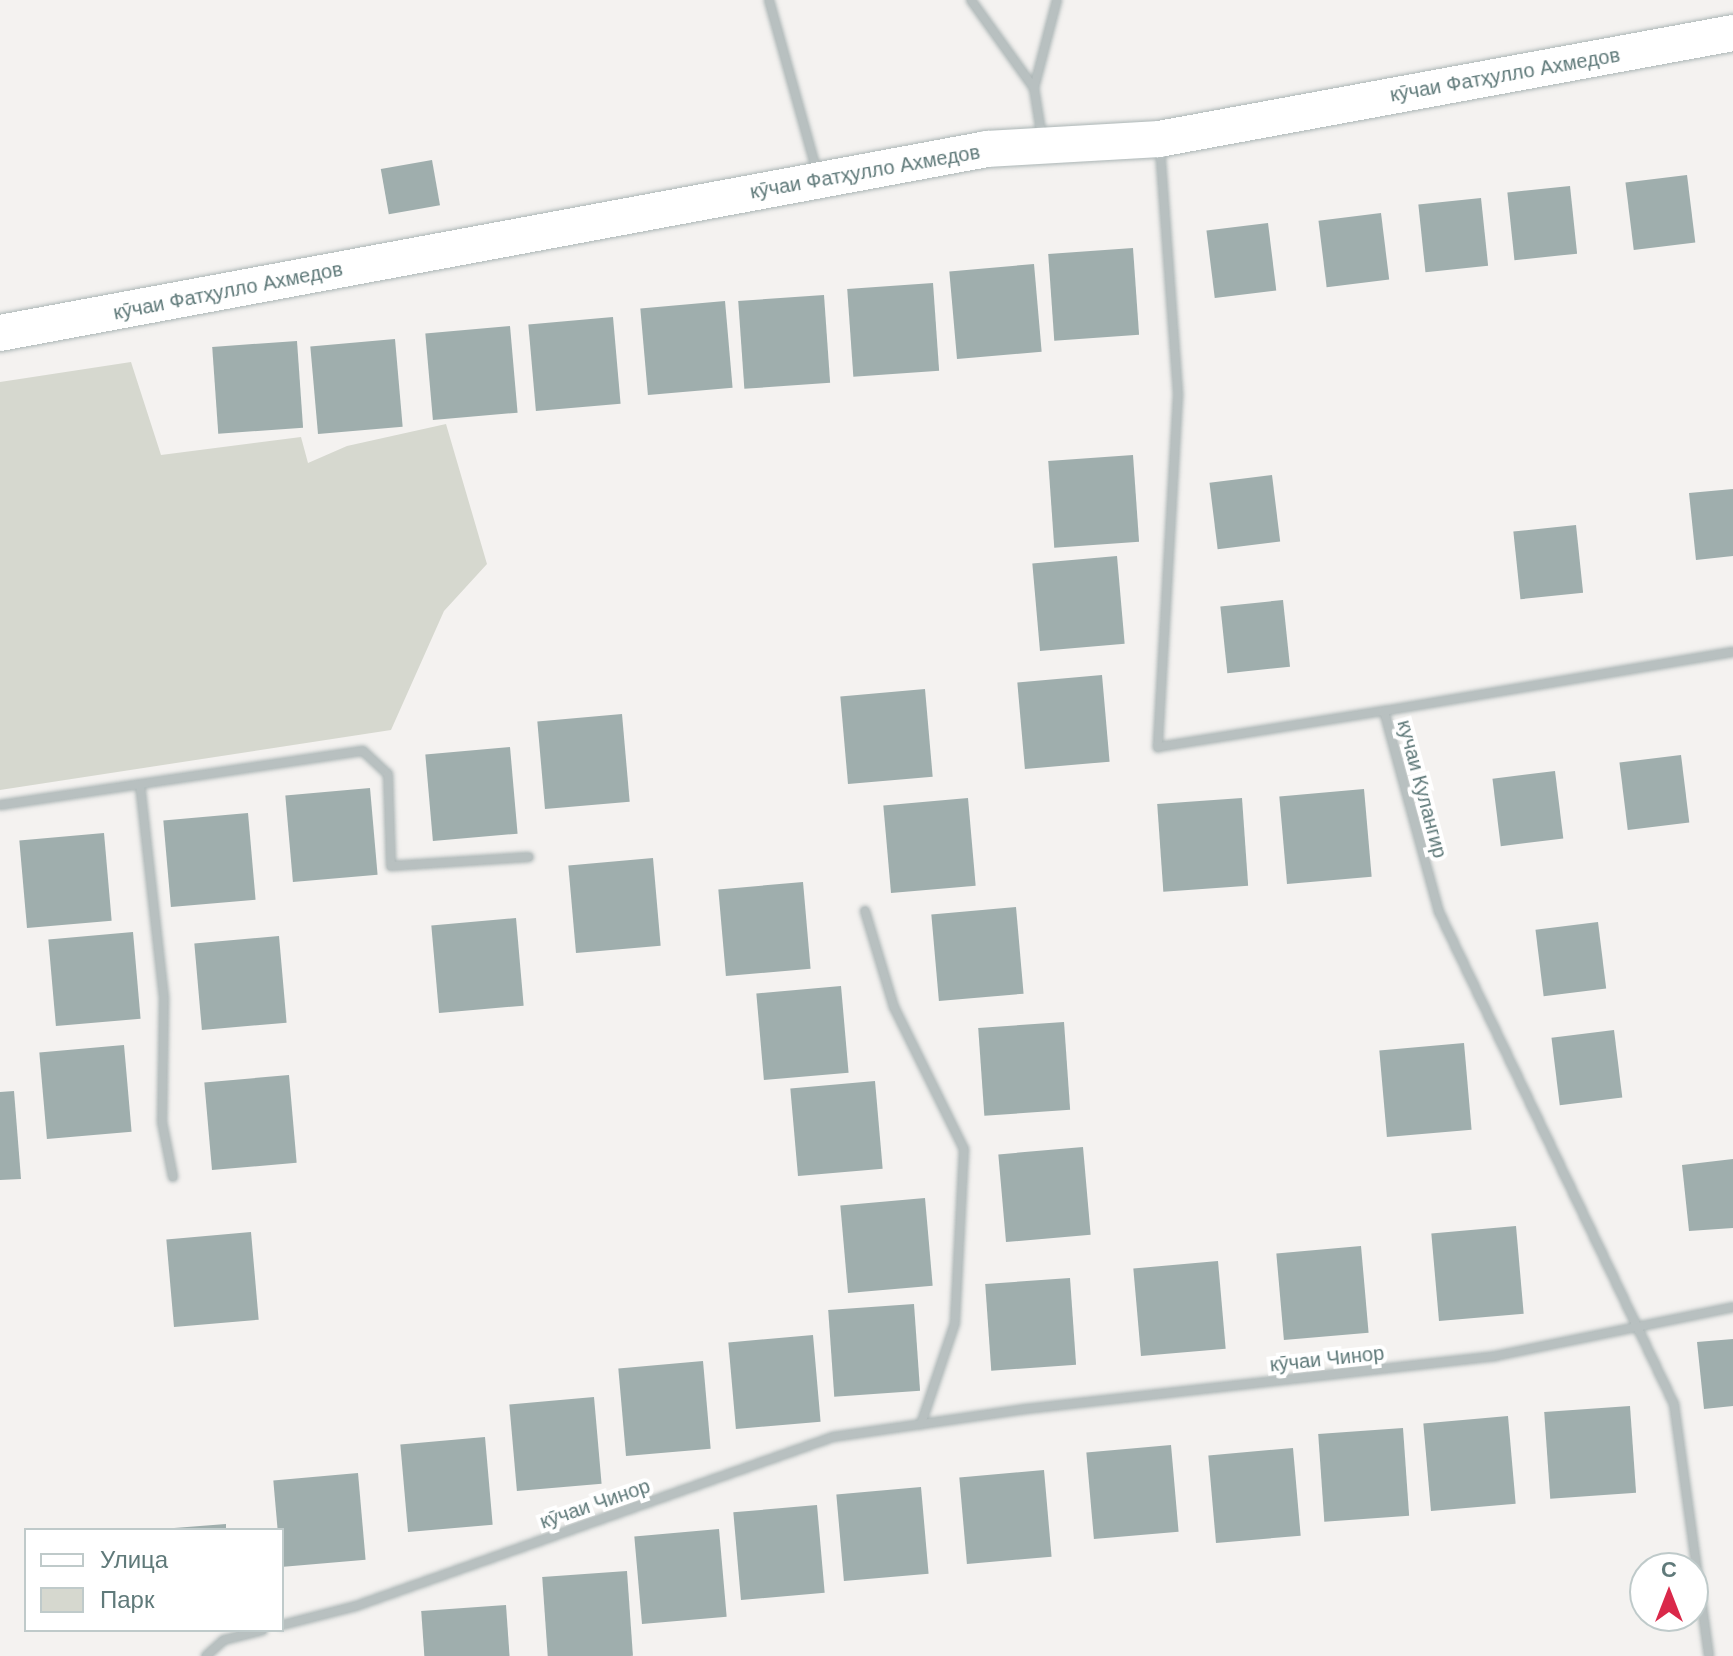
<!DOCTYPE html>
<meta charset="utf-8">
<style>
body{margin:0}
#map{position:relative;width:1733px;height:1656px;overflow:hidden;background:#f4f2f0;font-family:Helvetica,sans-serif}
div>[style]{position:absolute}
.green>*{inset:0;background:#d6d8cf}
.building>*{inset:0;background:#9faead;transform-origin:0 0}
.roads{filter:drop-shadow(0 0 2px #abb5b5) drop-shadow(0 0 2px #abb5b5)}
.street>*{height:8px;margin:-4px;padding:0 4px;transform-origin:4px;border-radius:4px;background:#b8c0c0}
.secondary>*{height:36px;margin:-18px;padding:0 18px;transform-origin:18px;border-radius:18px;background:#fff}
span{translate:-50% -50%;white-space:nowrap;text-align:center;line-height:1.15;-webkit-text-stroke:8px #fff;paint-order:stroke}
.street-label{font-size:20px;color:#607a7a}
.legend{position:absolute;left:24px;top:1528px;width:260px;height:104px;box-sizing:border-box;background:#fff;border:2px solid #bfcaca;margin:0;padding:10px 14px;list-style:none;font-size:24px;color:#607a7a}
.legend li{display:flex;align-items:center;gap:16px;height:40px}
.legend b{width:40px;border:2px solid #bfcaca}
.north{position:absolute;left:1629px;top:1552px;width:80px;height:80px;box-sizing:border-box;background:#fff;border:2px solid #bfcaca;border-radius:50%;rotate:0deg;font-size:22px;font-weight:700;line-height:32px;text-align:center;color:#607a7a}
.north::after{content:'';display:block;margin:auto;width:28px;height:36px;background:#da294a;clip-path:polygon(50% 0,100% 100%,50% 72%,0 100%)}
</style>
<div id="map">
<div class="green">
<i style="clip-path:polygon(131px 362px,161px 455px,301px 437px,308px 463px,347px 446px,446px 424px,487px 564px,444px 611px,391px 730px,0 790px,0 382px)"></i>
</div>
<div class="building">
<i style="left:432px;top:160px;width:46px;height:52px;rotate:80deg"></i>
<i style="left:1687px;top:175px;width:68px;height:62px;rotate:83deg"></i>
<i style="left:1570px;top:186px;width:68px;height:63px;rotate:84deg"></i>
<i style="left:1481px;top:198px;width:68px;height:63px;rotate:84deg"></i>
<i style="left:1381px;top:213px;width:67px;height:63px;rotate:83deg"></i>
<i style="left:1268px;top:223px;width:68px;height:62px;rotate:83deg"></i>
<i style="left:1133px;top:248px;width:87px;height:85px;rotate:86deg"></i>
<i style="left:1034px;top:264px;width:88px;height:85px;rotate:85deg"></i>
<i style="left:933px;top:283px;width:88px;height:86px;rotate:86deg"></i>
<i style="left:824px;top:295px;width:88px;height:86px;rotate:86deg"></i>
<i style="left:725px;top:301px;width:87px;height:85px;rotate:85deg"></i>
<i style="left:613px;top:317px;width:87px;height:85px;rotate:85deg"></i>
<i style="left:510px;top:326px;width:87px;height:85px;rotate:85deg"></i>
<i style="left:395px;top:339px;width:88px;height:85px;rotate:85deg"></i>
<i style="left:297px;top:341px;width:87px;height:85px;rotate:86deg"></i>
<i style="left:1133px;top:455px;width:87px;height:85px;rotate:86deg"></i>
<i style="left:1272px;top:475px;width:67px;height:63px;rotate:83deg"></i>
<i style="clip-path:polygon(1733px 489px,1733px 556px,1696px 560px,1689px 493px)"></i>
<i style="left:1576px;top:525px;width:68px;height:63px;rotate:84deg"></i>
<i style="left:1117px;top:556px;width:88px;height:85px;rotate:85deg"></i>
<i style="left:1283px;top:600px;width:67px;height:63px;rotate:84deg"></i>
<i style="left:1102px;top:675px;width:87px;height:85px;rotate:85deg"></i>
<i style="left:925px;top:689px;width:88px;height:85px;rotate:85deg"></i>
<i style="left:622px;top:714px;width:88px;height:85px;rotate:85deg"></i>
<i style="left:510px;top:747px;width:87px;height:85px;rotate:85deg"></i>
<i style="left:1681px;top:755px;width:68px;height:62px;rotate:83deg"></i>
<i style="left:1555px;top:771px;width:68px;height:63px;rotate:83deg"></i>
<i style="left:370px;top:788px;width:87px;height:85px;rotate:85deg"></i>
<i style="left:1364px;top:789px;width:88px;height:85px;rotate:85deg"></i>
<i style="left:968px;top:798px;width:88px;height:85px;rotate:85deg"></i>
<i style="left:1242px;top:798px;width:88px;height:85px;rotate:86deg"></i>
<i style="left:248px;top:813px;width:87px;height:85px;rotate:85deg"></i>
<i style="left:104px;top:833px;width:88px;height:85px;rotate:85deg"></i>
<i style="left:653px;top:858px;width:88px;height:85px;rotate:85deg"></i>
<i style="left:803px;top:882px;width:87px;height:85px;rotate:85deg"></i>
<i style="left:1016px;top:907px;width:87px;height:85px;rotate:85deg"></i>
<i style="left:516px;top:918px;width:88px;height:85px;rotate:85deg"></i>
<i style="left:1598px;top:922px;width:67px;height:63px;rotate:83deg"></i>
<i style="left:133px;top:932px;width:87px;height:85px;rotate:85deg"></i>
<i style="left:279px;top:936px;width:87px;height:85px;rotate:85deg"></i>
<i style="left:841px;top:986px;width:87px;height:85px;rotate:85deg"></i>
<i style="left:1064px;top:1022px;width:88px;height:86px;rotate:86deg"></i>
<i style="left:1614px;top:1030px;width:68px;height:63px;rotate:83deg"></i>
<i style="left:1464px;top:1043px;width:87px;height:85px;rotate:85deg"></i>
<i style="left:124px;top:1045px;width:87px;height:85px;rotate:85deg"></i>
<i style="left:289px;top:1075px;width:88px;height:85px;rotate:85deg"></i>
<i style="left:875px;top:1081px;width:88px;height:85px;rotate:85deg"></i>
<i style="clip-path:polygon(14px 1091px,21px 1179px,0 1180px,0 1092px)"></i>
<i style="left:1083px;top:1147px;width:88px;height:85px;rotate:85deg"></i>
<i style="clip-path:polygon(1733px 1159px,1733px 1228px,1689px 1231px,1682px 1165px)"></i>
<i style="left:925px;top:1198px;width:88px;height:85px;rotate:85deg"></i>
<i style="left:1516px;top:1226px;width:88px;height:85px;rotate:85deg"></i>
<i style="left:251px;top:1232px;width:88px;height:85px;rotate:85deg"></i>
<i style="left:1361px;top:1246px;width:87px;height:85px;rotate:85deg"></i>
<i style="left:1218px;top:1261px;width:88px;height:85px;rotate:85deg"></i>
<i style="left:1070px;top:1278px;width:87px;height:85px;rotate:86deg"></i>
<i style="left:914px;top:1304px;width:87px;height:86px;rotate:86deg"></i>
<i style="left:813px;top:1335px;width:87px;height:85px;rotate:85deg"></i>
<i style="clip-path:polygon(1733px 1339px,1733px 1406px,1704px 1409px,1697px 1342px)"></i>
<i style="left:703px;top:1361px;width:88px;height:85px;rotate:85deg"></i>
<i style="left:594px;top:1397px;width:87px;height:85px;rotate:85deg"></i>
<i style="left:1630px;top:1406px;width:87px;height:86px;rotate:86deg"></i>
<i style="left:1508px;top:1416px;width:88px;height:85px;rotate:85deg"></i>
<i style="left:1403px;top:1428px;width:88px;height:85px;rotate:86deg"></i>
<i style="left:485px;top:1437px;width:88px;height:85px;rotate:85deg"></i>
<i style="left:1171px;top:1445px;width:87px;height:85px;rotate:85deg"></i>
<i style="left:1293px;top:1448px;width:88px;height:85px;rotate:85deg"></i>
<i style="left:1044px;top:1470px;width:87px;height:85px;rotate:85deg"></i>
<i style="left:358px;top:1473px;width:87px;height:85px;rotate:85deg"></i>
<i style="left:921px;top:1487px;width:87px;height:85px;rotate:85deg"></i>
<i style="left:817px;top:1505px;width:88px;height:84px;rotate:85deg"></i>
<i style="clip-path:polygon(226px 1524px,226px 1530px,174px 1530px,174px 1528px)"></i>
<i style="left:719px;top:1529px;width:88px;height:85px;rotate:85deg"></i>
<i style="left:627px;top:1571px;width:85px;height:85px;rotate:86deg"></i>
<i style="left:506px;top:1605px;width:51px;height:85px;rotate:86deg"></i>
</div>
<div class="roads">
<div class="street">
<i style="left:769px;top:0;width:179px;rotate:74.4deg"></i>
<i style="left:971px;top:0;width:108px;rotate:54.4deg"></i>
<i style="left:1034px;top:88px;width:51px;rotate:80.9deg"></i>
<i style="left:1034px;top:88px;width:91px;rotate:-75.4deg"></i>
<i style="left:1160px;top:148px;width:248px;rotate:85.8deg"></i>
<i style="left:1178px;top:395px;width:353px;rotate:93.3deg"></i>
<i style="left:1158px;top:747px;width:229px;rotate:-9.1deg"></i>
<i style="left:1384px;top:711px;width:208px;rotate:74.7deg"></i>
<i style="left:1439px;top:912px;width:545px;rotate:64.47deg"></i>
<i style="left:1674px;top:1404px;width:254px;rotate:82.1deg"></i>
<i style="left:1384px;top:711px;width:354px;rotate:-9.6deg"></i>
<i style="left:140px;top:784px;width:216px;rotate:83.6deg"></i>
<i style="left:164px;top:999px;width:123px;rotate:90.9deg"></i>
<i style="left:162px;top:1122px;width:56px;rotate:78.7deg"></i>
<i style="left:0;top:805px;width:367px;rotate:-8.5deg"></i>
<i style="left:363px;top:751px;width:34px;rotate:43deg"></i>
<i style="left:388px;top:774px;width:92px;rotate:88.1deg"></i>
<i style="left:391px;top:866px;width:138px;rotate:-3.7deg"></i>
<i style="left:865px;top:911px;width:100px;rotate:73.2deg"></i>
<i style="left:894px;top:1007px;width:158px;rotate:63.8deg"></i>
<i style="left:964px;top:1149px;width:174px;rotate:93deg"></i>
<i style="left:955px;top:1323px;width:107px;rotate:108.6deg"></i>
<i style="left:282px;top:1625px;width:76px;rotate:-14.4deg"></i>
<i style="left:356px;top:1606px;width:506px;rotate:-19.51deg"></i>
<i style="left:833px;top:1437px;width:194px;rotate:-8.3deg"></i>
<i style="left:1025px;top:1409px;width:473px;rotate:-6.4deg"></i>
<i style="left:1495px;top:1356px;width:243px;rotate:-11.6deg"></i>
<i style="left:206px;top:1656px;width:24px;rotate:-42deg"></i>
<i style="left:224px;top:1640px;width:40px;rotate:-14.4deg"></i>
</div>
<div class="secondary">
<i style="left:0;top:333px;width:1004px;rotate:-10.56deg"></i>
<i style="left:987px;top:149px;width:172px;rotate:-3.3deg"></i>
<i style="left:1159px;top:139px;width:584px;rotate:-10.46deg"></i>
</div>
</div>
<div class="street-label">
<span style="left:1505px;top:75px;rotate:-10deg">кӯчаи Фатҳулло Ахмедов</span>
<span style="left:865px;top:172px;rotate:-10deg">кӯчаи Фатҳулло Ахмедов</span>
<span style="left:228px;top:291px;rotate:-11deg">кӯчаи Фатҳулло Ахмедов</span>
<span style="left:1422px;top:789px;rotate:75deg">кучаи Кулангир</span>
<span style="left:1327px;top:1359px;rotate:-6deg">кӯчаи Чинор</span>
<span style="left:595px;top:1504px;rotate:-19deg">кӯчаи Чинор</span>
</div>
<ul class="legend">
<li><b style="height:10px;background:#fff"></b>Улица</li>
<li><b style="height:22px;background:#d6d8cf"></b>Парк</li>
</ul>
<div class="north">С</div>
</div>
